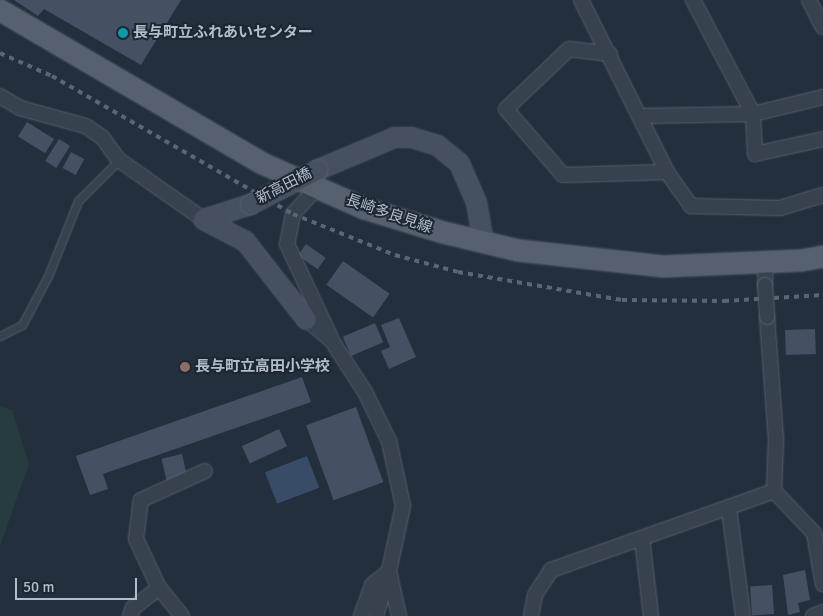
<!DOCTYPE html>
<meta charset="utf-8">
<style>
body{margin:0}
#map{position:relative;width:823px;height:616px;overflow:hidden;background:#242f3e;font-family:Signika,"Noto Sans JP",sans-serif}
div>[style]{position:absolute}
.green>*{inset:0;background:#263c3f}
.water>*{inset:0;background:#394c67;transform-origin:0 0}
.building>*{inset:0;background:#455162;transform-origin:0 0}
.roads{filter:drop-shadow(0 0 1px #565f6c) drop-shadow(0 0 1px #565f6c)}
.lane>*{height:7px;margin:-3.5px;padding:0 3.5px;transform-origin:3.5px;border-radius:3.5px;background:#38414e}
.street>*{height:14px;margin:-7px;padding:0 7px;transform-origin:7px;border-radius:7px;background:#38414e}
.secondary>*{height:19px;margin:-9.5px;padding:0 9.5px;transform-origin:9.5px;border-radius:9.5px;background:#465061}
.primary>*{height:21px;margin:-10.5px;padding:0 10.5px;transform-origin:10.5px;border-radius:10.5px;background:#56606e}
.rail>*{height:4px;margin-top:-2px;transform-origin:0;background:repeating-linear-gradient(90deg,#5a6575 0 5px,transparent 0 10px)}
.bridges{filter:drop-shadow(0 0 1px #565f6c) drop-shadow(0 0 1px #565f6c)}
.street-bridge>*{height:14px;margin:-7px;padding:0 7px;transform-origin:7px;border-radius:7px;background:#38414e}
.secondary-bridge>*{height:19px;margin:-9.5px;padding:0 9.5px;transform-origin:9.5px;border-radius:9.5px;background:#465061}
.dots>*{width:14px;height:14px;translate:-50% -50%;box-sizing:border-box;border:2px solid #1d2633;border-radius:50%}
span{translate:-50% -50%;white-space:nowrap;text-align:center;line-height:1.15;-webkit-text-stroke:4px #1d2633;paint-order:stroke}
.poi-label{font-size:15px;color:#b4bcc9;font-weight:700}
.left{translate:0 -50%;text-align:left}
.street-label{font-size:15px;color:#b4bcc9}
.scale{position:absolute;left:15px;top:578px;width:122px;height:22px;box-sizing:border-box;border:2px solid #b4bcc9;border-top:0;padding-left:6px;font-size:15px;line-height:18px;white-space:nowrap;color:#b4bcc9;-webkit-text-stroke:4px #1d2633;paint-order:stroke}
</style>
<div id="map">
<div class="green">
<i style="clip-path:polygon(0 406px,12px 410px,29px 464px,0 546px)"></i>
</div>
<div class="water">
<i style="left:307px;top:456px;width:34px;height:45px;rotate:69deg"></i>
</div>
<div class="building">
<i style="clip-path:polygon(14px 0,181px 0,141px 65px,44px 9px,38px 16px)"></i>
<i style="left:27px;top:122px;width:32px;height:17px;rotate:32deg"></i>
<i style="left:59px;top:139px;width:13px;height:26px;rotate:32deg"></i>
<i style="left:71px;top:152px;width:15px;height:18px;rotate:28deg"></i>
<i style="left:306px;top:244px;width:24px;height:14px;rotate:35deg"></i>
<i style="left:343px;top:261px;width:57px;height:29px;rotate:35deg"></i>
<i style="clip-path:polygon(399px 318px,416px 357px,389px 369px,381px 351px,390px 347px,381px 325px)"></i>
<i style="left:375px;top:323px;width:21px;height:35px;rotate:67deg"></i>
<i style="left:815px;top:329px;width:25px;height:30px;rotate:88deg"></i>
<i style="clip-path:polygon(302px 377px,311px 402px,103px 474px,108px 489px,90px 495px,76px 456px)"></i>
<i style="left:356px;top:407px;width:80px;height:53px;rotate:70deg"></i>
<i style="left:279px;top:429px;width:19px;height:41px;rotate:65deg"></i>
<i style="left:182px;top:454px;width:22px;height:21px;rotate:77deg"></i>
<i style="clip-path:polygon(805px 570px,810px 600px,798px 603px,800px 612px,788px 615px,783px 575px)"></i>
<i style="left:772px;top:585px;width:29px;height:22px;rotate:86deg"></i>
</div>
<div class="roads">
<div class="lane">
<i style="left:0;top:336px;width:25px;rotate:-27deg"></i>
<i style="left:22px;top:325px;width:55px;rotate:-62deg"></i>
<i style="left:48px;top:276px;width:81px;rotate:-68.2deg"></i>
<i style="left:78px;top:201px;width:58px;rotate:-45deg"></i>
</div>
<div class="street">
<i style="left:581px;top:0;width:192px;rotate:63.4deg"></i>
<i style="left:667px;top:172px;width:42px;rotate:54.8deg"></i>
<i style="left:691px;top:206px;width:89px;rotate:1.3deg"></i>
<i style="left:780px;top:208px;width:45px;rotate:-16.8deg"></i>
<i style="left:693px;top:0;width:129px;rotate:62.2deg"></i>
<i style="left:753px;top:114px;width:40px;rotate:87.1deg"></i>
<i style="left:755px;top:154px;width:70px;rotate:-12.4deg"></i>
<i style="left:809px;top:0;width:30px;rotate:63deg"></i>
<i style="left:610px;top:54px;width:41px;rotate:-173deg"></i>
<i style="left:569px;top:49px;width:87px;rotate:136.4deg"></i>
<i style="left:506px;top:109px;width:87px;rotate:49.2deg"></i>
<i style="left:563px;top:175px;width:104px;rotate:-1.7deg"></i>
<i style="left:0;top:96px;width:23px;rotate:31deg"></i>
<i style="left:20px;top:108px;width:68px;rotate:15.3deg"></i>
<i style="left:86px;top:126px;width:19px;rotate:35deg"></i>
<i style="left:102px;top:137px;width:29px;rotate:54deg"></i>
<i style="left:119px;top:160px;width:103px;rotate:35.1deg"></i>
<i style="left:642px;top:116px;width:111px;rotate:-1deg"></i>
<i style="left:753px;top:114px;width:72px;rotate:-13.7deg"></i>
<i style="left:317px;top:188px;width:35px;rotate:133deg"></i>
<i style="left:293px;top:214px;width:31px;rotate:101deg"></i>
<i style="left:287px;top:244px;width:102px;rotate:64.9deg"></i>
<i style="left:765px;top:285px;width:23px;rotate:-88deg"></i>
<i style="left:767px;top:317px;width:123px;rotate:85.8deg"></i>
<i style="left:776px;top:440px;width:51px;rotate:92.2deg"></i>
<i style="left:774px;top:491px;width:58px;rotate:46.4deg"></i>
<i style="left:814px;top:533px;width:52px;rotate:80deg"></i>
<i style="left:306px;top:319px;width:34px;rotate:40deg"></i>
<i style="left:332px;top:341px;width:61px;rotate:57.1deg"></i>
<i style="left:365px;top:392px;width:55px;rotate:63.9deg"></i>
<i style="left:389px;top:441px;width:66px;rotate:77.8deg"></i>
<i style="left:403px;top:506px;width:66px;rotate:102.2deg"></i>
<i style="left:389px;top:571px;width:46px;rotate:77.5deg"></i>
<i style="left:729px;top:509px;width:108px;rotate:82.5deg"></i>
<i style="left:642px;top:538px;width:79px;rotate:83.4deg"></i>
<i style="left:130px;top:616px;width:9px;rotate:-69deg"></i>
<i style="left:133px;top:608px;width:33px;rotate:-38deg"></i>
<i style="left:182px;top:616px;width:36px;rotate:-129deg"></i>
<i style="left:159px;top:588px;width:54px;rotate:-115.1deg"></i>
<i style="left:136px;top:539px;width:39px;rotate:-83deg"></i>
<i style="left:141px;top:500px;width:70px;rotate:-24.4deg"></i>
<i style="left:361px;top:616px;width:33px;rotate:-70deg"></i>
<i style="left:372px;top:585px;width:22px;rotate:-39deg"></i>
<i style="left:376px;top:616px;width:46px;rotate:-73.5deg"></i>
<i style="left:531px;top:616px;width:21px;rotate:-79deg"></i>
<i style="left:535px;top:595px;width:30px;rotate:-57deg"></i>
<i style="left:551px;top:570px;width:237px;rotate:-19.5deg"></i>
<i style="left:813px;top:616px;width:11px;rotate:-22deg"></i>
</div>
<div class="secondary">
<i style="left:318px;top:169px;width:82px;rotate:-22.8deg"></i>
<i style="left:394px;top:137px;width:17px"></i>
<i style="left:411px;top:137px;width:27px;rotate:17deg"></i>
<i style="left:437px;top:145px;width:28px;rotate:39deg"></i>
<i style="left:459px;top:163px;width:43px;rotate:66.4deg"></i>
<i style="left:476px;top:202px;width:41px;rotate:80.1deg"></i>
<i style="left:250px;top:204px;width:49px;rotate:162.3deg"></i>
<i style="left:203px;top:219px;width:47px;rotate:27.6deg"></i>
<i style="left:245px;top:241px;width:99px;rotate:52deg"></i>
</div>
<div class="primary">
<i style="left:0;top:10px;width:303px;rotate:30.3deg"></i>
<i style="left:262px;top:163px;width:111px;rotate:23.8deg"></i>
<i style="left:364px;top:208px;width:83px;rotate:16.9deg"></i>
<i style="left:443px;top:232px;width:77px;rotate:13.5deg"></i>
<i style="left:518px;top:250px;width:145px;rotate:6.3deg"></i>
<i style="left:662px;top:266px;width:139px;rotate:-2.5deg"></i>
<i style="left:801px;top:260px;width:22px;rotate:-10deg"></i>
</div>
</div>
<div class="rail">
<i style="left:0;top:53px;width:57px;rotate:23.9deg"></i>
<i style="left:52px;top:76px;width:278px;rotate:29.8deg"></i>
<i style="left:293px;top:214px;width:110px;rotate:21.9deg"></i>
<i style="left:395px;top:255px;width:65px;rotate:15.1deg"></i>
<i style="left:458px;top:272px;width:166px;rotate:9.7deg"></i>
<i style="left:622px;top:300px;width:102px;rotate:0.6deg"></i>
<i style="left:724px;top:301px;width:99px;rotate:-3.5deg"></i>
</div>
<div class="bridges">
<div class="street-bridge">
<i style="left:765px;top:285px;width:32px;rotate:86deg"></i>
</div>
<div class="secondary-bridge">
<i style="left:250px;top:204px;width:76px;rotate:-27.2deg"></i>
</div>
</div>
<div class="dots">
<i style="left:123px;top:33px;background:#0f9aa8"></i>
<i style="left:185px;top:367px;background:#8d6e63"></i>
</div>
<div class="poi-label">
<span class="left" style="left:133px;top:33px">長与町立ふれあいセンター</span>
<span class="left" style="left:195px;top:367px">長与町立高田小学校</span>
</div>
<div class="street-label">
<span style="left:284px;top:186px;rotate:-27deg">新高田橋</span>
<span style="left:389px;top:214px;rotate:19deg">長崎多良見線</span>
</div>
<div class="scale">50 m</div>
</div>
